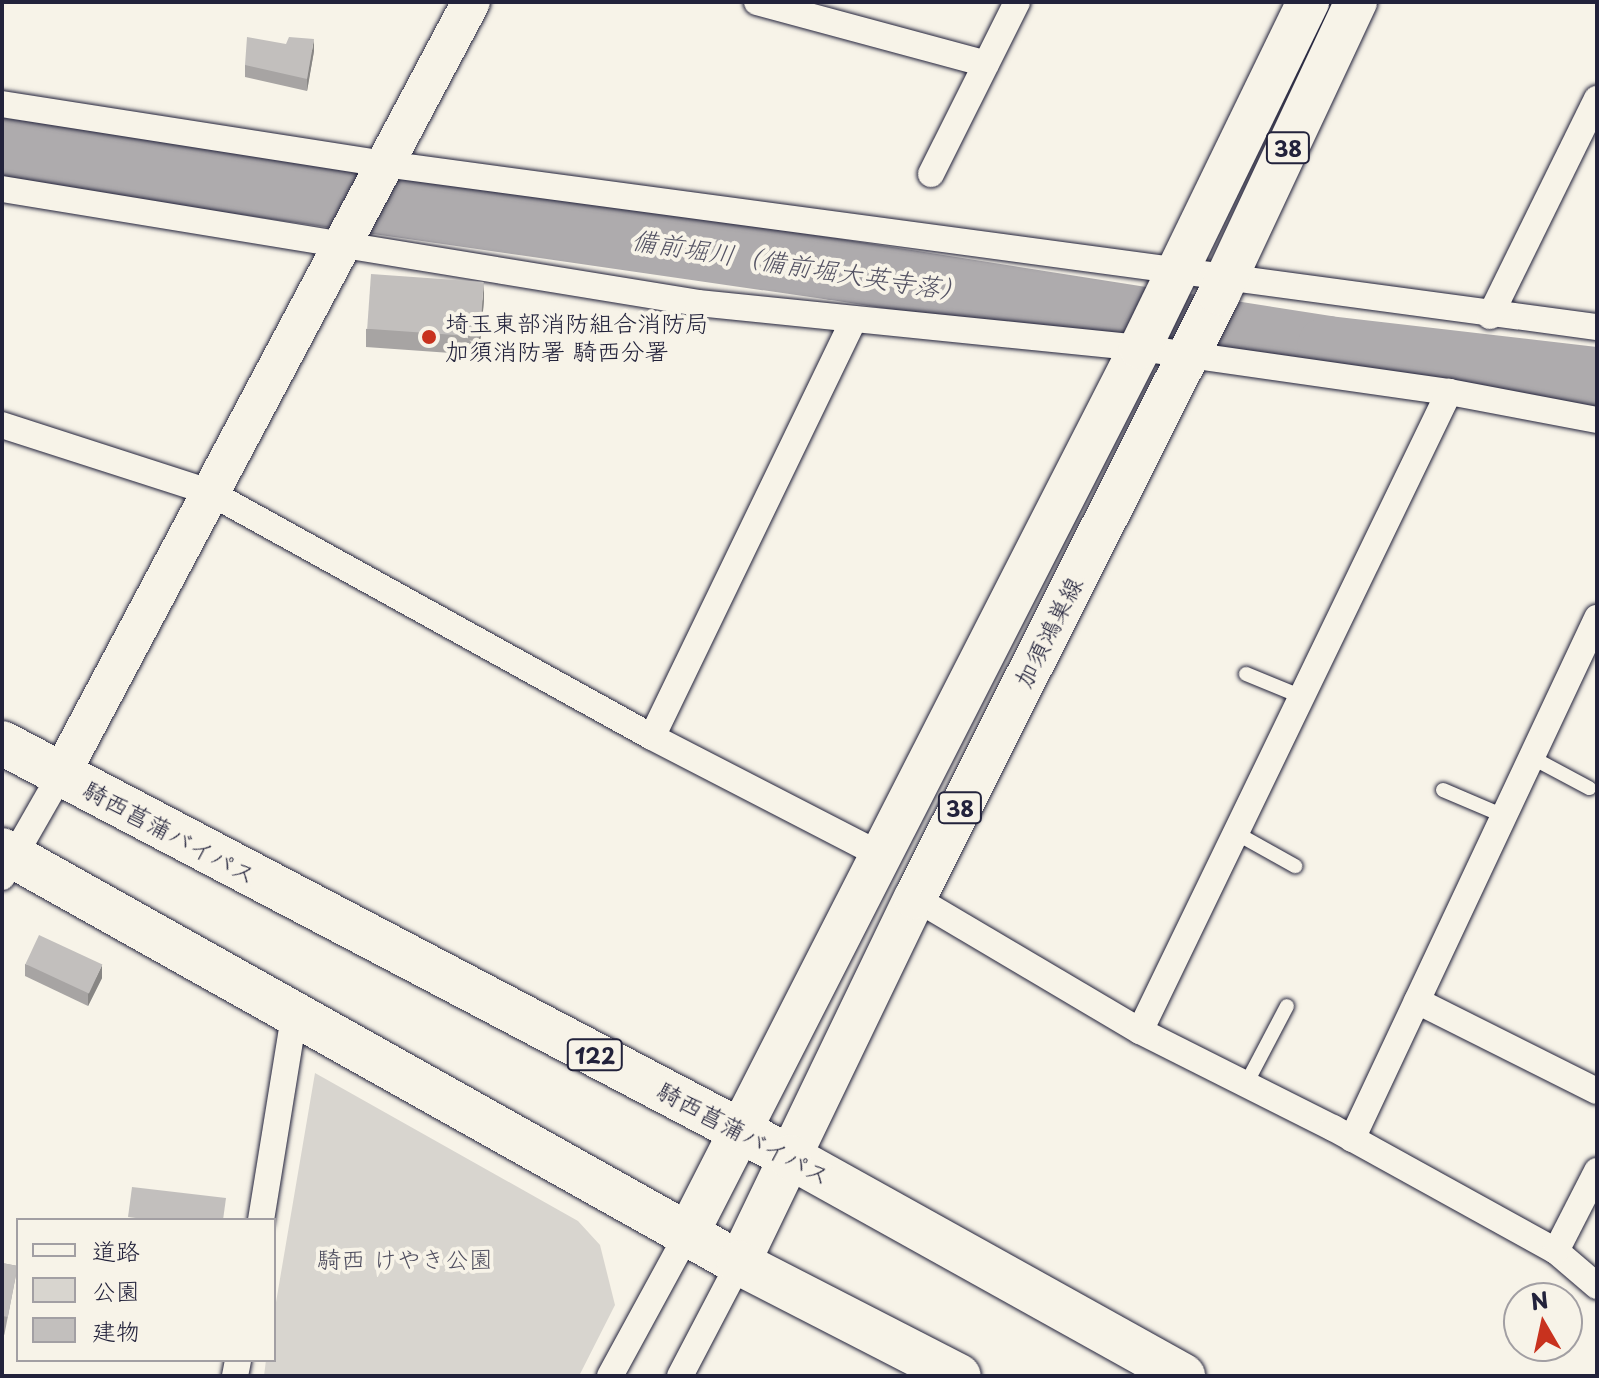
<!DOCTYPE html>
<meta charset="utf-8">
<style>
body{margin:0}
#map{position:relative;width:1599px;height:1378px;overflow:hidden;background:#f7f3e8;font-family:"Playpen Sans","Klee One",sans-serif}
div>[style]{position:absolute}
.green>*{inset:0;background:#d8d5cf}
.river>*{height:62px;margin:-31px;padding:0 31px;transform-origin:31px;border-radius:31px;background:#aeabad}
.roads{filter:drop-shadow(0 0 2px #22223b) drop-shadow(0 0 2px #22223b)}
.lane>*{height:14px;margin:-7px;padding:0 7px;transform-origin:7px;border-radius:7px;background:#f7f3e8}
.street>*{height:26px;margin:-13px;padding:0 13px;transform-origin:13px;border-radius:13px;background:#f7f3e8}
.secondary>*{height:38px;margin:-19px;padding:0 19px;transform-origin:19px;border-radius:19px;background:#f7f3e8}
.primary>*{height:42px;margin:-21px;padding:0 21px;transform-origin:21px;border-radius:21px;background:#f7f3e8}
.highway>*{height:44px;margin:-22px;padding:0 22px;transform-origin:22px;border-radius:22px;background:#f7f3e8}
.wall>*{inset:0;background:#a7a4a3;transform-origin:0 0}
.shaded-wall>*{inset:0;background:#888684}
.building>*{inset:0;background:#c2bfbd;transform-origin:0 0}
.dots>*{width:22px;height:22px;translate:-50% -50%;box-sizing:border-box;border:4px solid #f7f3e8;border-radius:50%}
span{translate:-50% -50%;white-space:nowrap;text-align:center;line-height:1.15;-webkit-text-stroke:8px #f7f3e8;paint-order:stroke}
.shield-label span{padding:2px 6px;background:#f7f3e8;border:2px solid;border-radius:6px;-webkit-text-stroke-width:0}
.shield-label{font-size:22px;color:#22223b;font-weight:700}
.poi-label{font-size:24px;color:#22223b}
.left{translate:0 -50%;text-align:left}
.street-label{font-size:24px;color:#22223b}
.park-label{font-size:24px;color:#504f60}
.water-label{font-size:26px;color:#535263;font-style:italic}
.frame{position:absolute;inset:0;border:4px solid #22223b;pointer-events:none}
.legend{position:absolute;left:16px;top:1218px;width:260px;height:144px;box-sizing:border-box;background:#f7f3e8;border:2px solid #a29fa3;margin:0;padding:10px 14px;list-style:none;font-size:24px;color:#22223b}
.legend li{display:flex;align-items:center;gap:16px;height:40px}
.legend b{width:40px;border:2px solid #a29fa3}
.north{position:absolute;left:1503px;top:1282px;width:80px;height:80px;box-sizing:border-box;background:#f7f3e8;border:2px solid #a29fa3;border-radius:50%;rotate:351deg;font-size:22px;font-weight:700;line-height:32px;text-align:center;color:#22223b}
.north::after{content:'';display:block;margin:auto;width:28px;height:36px;background:#c8321e;clip-path:polygon(50% 0,100% 100%,50% 72%,0 100%)}
</style>
<div id="map">
<div class="green">
<i style="clip-path:polygon(315px 1073px,578px 1221px,600px 1245px,615px 1305px,579px 1376px,264px 1376px,266px 1360px,274px 1360px,274px 1314px)"></i>
</div>
<div class="river">
<i style="left:2px;top:149px;width:840px;rotate:8.22deg"></i>
<i style="left:833px;top:269px;width:501px;rotate:8.95deg"></i>
<i style="left:1328px;top:347px;width:271px;rotate:6.6deg"></i>
</div>
<div class="roads">
<div class="lane">
<i style="left:1246px;top:674px;width:61px;rotate:22.3deg"></i>
<i style="left:1531px;top:757px;width:66px;rotate:28.1deg"></i>
<i style="left:1443px;top:790px;width:66px;rotate:23.1deg"></i>
<i style="left:1236px;top:833px;width:68px;rotate:29.2deg"></i>
<i style="left:1246px;top:1084px;width:88px;rotate:-62.3deg"></i>
</div>
<div class="street">
<i style="left:757px;top:2px;width:237px;rotate:15.1deg"></i>
<i style="left:2px;top:104px;width:388px;rotate:8.9deg"></i>
<i style="left:385px;top:164px;width:1223px;rotate:7.66deg"></i>
<i style="left:931px;top:174px;width:192px;rotate:-63.4deg"></i>
<i style="left:2px;top:189px;width:705px;rotate:9.3deg"></i>
<i style="left:698px;top:303px;width:444px;rotate:5.8deg"></i>
<i style="left:1140px;top:348px;width:312px;rotate:8.1deg"></i>
<i style="left:1449px;top:392px;width:151px;rotate:10.7deg"></i>
<i style="left:1490px;top:316px;width:242px;rotate:-63.8deg"></i>
<i style="left:2px;top:425px;width:218px;rotate:17.9deg"></i>
<i style="left:209px;top:492px;width:506px;rotate:28.94deg"></i>
<i style="left:652px;top:737px;width:258px;rotate:27.3deg"></i>
<i style="left:652px;top:737px;width:464px;rotate:-64.2deg"></i>
<i style="left:2px;top:877px;width:119px;rotate:-60.2deg"></i>
<i style="left:915px;top:898px;width:261px;rotate:30.6deg"></i>
<i style="left:1140px;top:1031px;width:216px;rotate:26.7deg"></i>
<i style="left:1333px;top:1128px;width:255px;rotate:28.9deg"></i>
<i style="left:1556px;top:1251px;width:54px;rotate:40.5deg"></i>
<i style="left:1417px;top:1001px;width:201px;rotate:26.6deg"></i>
<i style="left:1140px;top:1031px;width:710px;rotate:-64.19deg"></i>
<i style="left:1352px;top:1139px;width:576px;rotate:-64.81deg"></i>
<i style="left:261px;top:1220px;width:206px;rotate:-80.8deg"></i>
<i style="left:1556px;top:1251px;width:90px;rotate:-62.9deg"></i>
<i style="left:235px;top:1376px;width:16px;rotate:-79deg"></i>
<i style="left:610px;top:1376px;width:163px;rotate:-61.4deg"></i>
<i style="left:680px;top:1376px;width:127px;rotate:-62.4deg"></i>
</div>
<div class="secondary">
<i style="left:61px;top:774px;width:874px;rotate:-62.03deg"></i>
</div>
<div class="primary">
<i style="left:688px;top:1233px;width:994px;rotate:-62.95deg"></i>
<i style="left:1140px;top:348px;width:385px;rotate:-64.1deg"></i>
<i style="left:739px;top:1263px;width:405px;rotate:-64.3deg"></i>
<i style="left:915px;top:898px;width:676px;rotate:-63.28deg"></i>
<i style="left:1219px;top:294px;width:323px;rotate:-64.9deg"></i>
</div>
<div class="highway">
<i style="left:2px;top:743px;width:890px;rotate:27.72deg"></i>
<i style="left:790px;top:1157px;width:450px;rotate:29.1deg"></i>
<i style="left:2px;top:850px;width:845px;rotate:29.27deg"></i>
<i style="left:739px;top:1263px;width:247px;rotate:27.2deg"></i>
</div>
</div>
<div class="wall">
<i style="clip-path:polygon(314px 51px,307px 91px,245px 77px,245px 65px)"></i>
<i style="clip-path:polygon(484px 300px,479px 355px,366px 347px,366px 329px)"></i>
<i style="clip-path:polygon(25px 964px,102px 978px,88px 1006px,25px 976px)"></i>
<i style="left:2px;top:1263px;width:16px;height:70px;rotate:11deg"></i>
</div>
<div class="shaded-wall">
<i style="clip-path:polygon(314px 39px,314px 51px,307px 91px,307px 79px)"></i>
<i style="clip-path:polygon(484px 282px,484px 300px,479px 355px,479px 338px)"></i>
<i style="clip-path:polygon(102px 965px,102px 978px,88px 1006px,88px 994px)"></i>
</div>
<div class="building">
<i style="clip-path:polygon(247px 37px,286px 44px,289px 37px,314px 39px,307px 79px,245px 65px)"></i>
<i style="left:371px;top:274px;width:113px;height:55px;rotate:4deg"></i>
<i style="left:39px;top:935px;width:70px;height:32px;rotate:25deg"></i>
<i style="clip-path:polygon(132px 1187px,226px 1198px,223px 1220px,151px 1220px,128px 1217px)"></i>
<i style="left:2px;top:1263px;width:16px;height:52px;rotate:11deg"></i>
</div>
<div class="dots">
<i style="left:429px;top:337px;background:#c8321e"></i>
</div>
<div class="shield-label">
<span style="left:1288px;top:148px">38</span>
<span style="left:960px;top:808px">38</span>
<span style="left:595px;top:1055px">122</span>
</div>
<div class="poi-label">
<span class="left" style="left:445px;top:337px">埼玉東部消防組合消防局<br>加須消防署 騎西分署</span>
</div>
<div class="street-label">
<span style="left:1048px;top:632px;rotate:-63deg">加須鴻巣線</span>
<span style="left:170px;top:832px;rotate:28deg">騎西菖蒲バイパス</span>
<span style="left:744px;top:1133px;rotate:28deg">騎西菖蒲バイパス</span>
</div>
<div class="park-label">
<span style="left:405px;top:1259px">騎西 けやき公園</span>
</div>
<div class="water-label">
<span style="left:799px;top:265px;rotate:9deg">備前堀川（備前堀大英寺落）</span>
</div>
<div class="frame"></div>
<ul class="legend">
<li><b style="height:10px;background:#f7f3e8"></b>道路</li>
<li><b style="height:22px;background:#d8d5cf"></b>公園</li>
<li><b style="height:22px;background:#c2bfbd"></b>建物</li>
</ul>
<div class="north">N</div>
</div>
